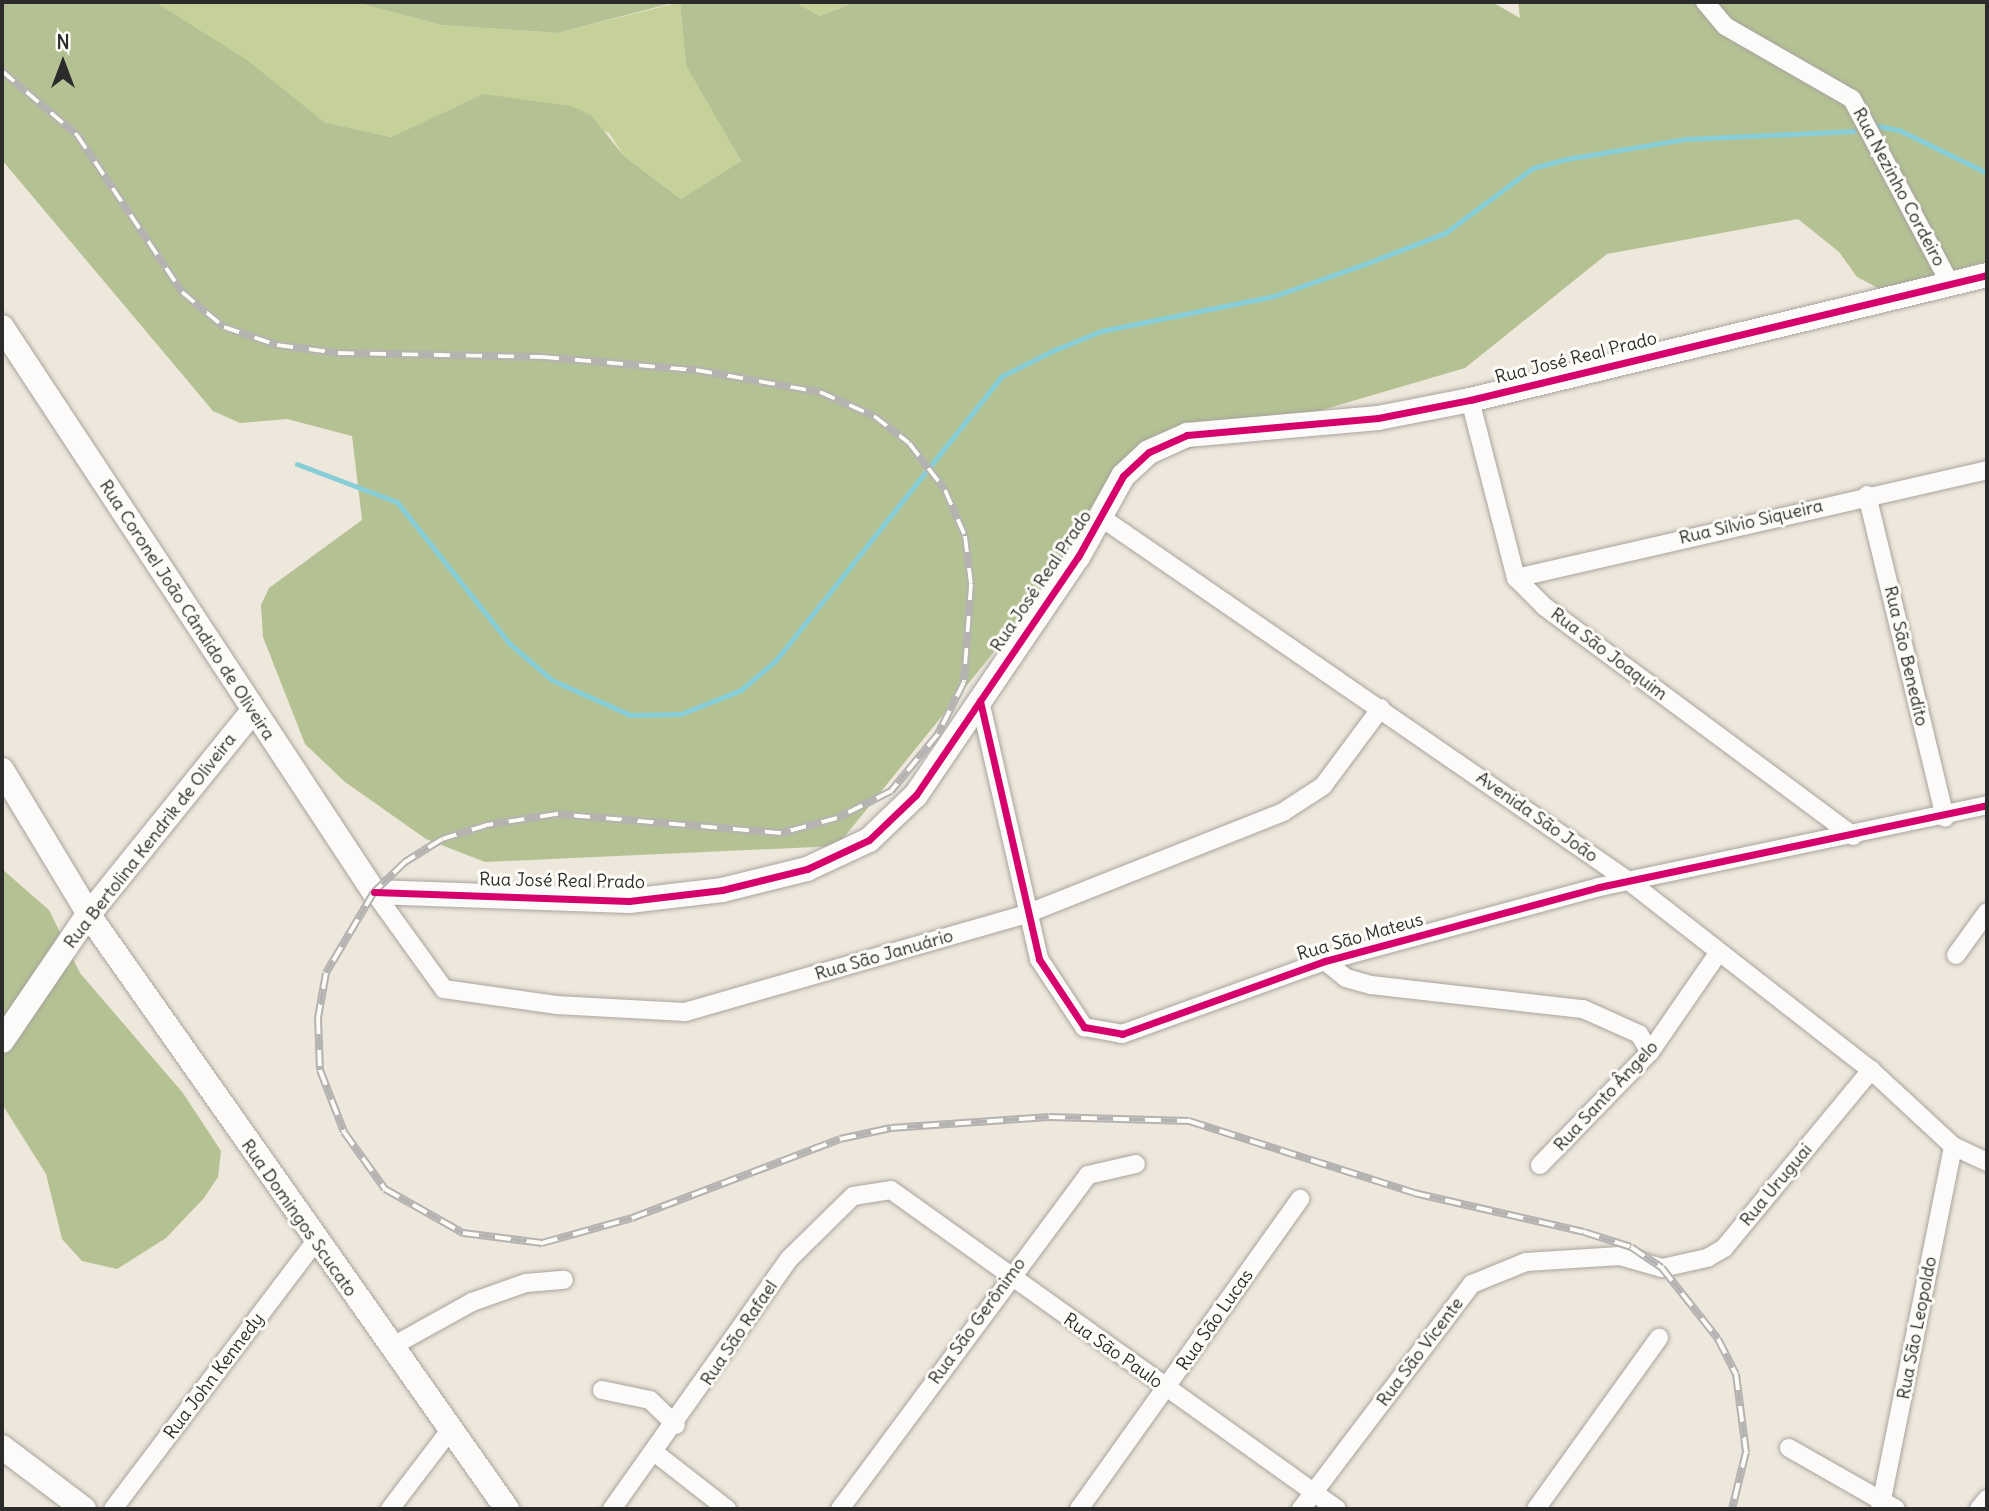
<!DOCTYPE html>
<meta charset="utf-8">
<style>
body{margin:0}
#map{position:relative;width:1989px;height:1511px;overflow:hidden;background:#eee7dc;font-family:Delius,sans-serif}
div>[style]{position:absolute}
.green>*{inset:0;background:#c6d099}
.forest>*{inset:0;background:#b4c293}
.stream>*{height:5px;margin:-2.5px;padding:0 2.5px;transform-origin:2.5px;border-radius:2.5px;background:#87ced9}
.roads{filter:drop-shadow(0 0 2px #a8a49d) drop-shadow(0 0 2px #a8a49d)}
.street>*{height:18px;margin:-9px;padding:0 9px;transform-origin:9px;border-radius:9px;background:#fcfbfa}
.secondary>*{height:24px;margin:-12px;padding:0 12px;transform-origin:12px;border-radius:12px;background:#fcfbfa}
.rail>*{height:8px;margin-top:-4px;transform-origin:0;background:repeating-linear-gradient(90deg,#fdfcf7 0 16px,#b4b3b2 0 32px);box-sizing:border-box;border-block:2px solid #b4b3b2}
.cycleway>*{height:7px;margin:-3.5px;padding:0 3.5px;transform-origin:3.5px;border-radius:3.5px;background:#d6006c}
span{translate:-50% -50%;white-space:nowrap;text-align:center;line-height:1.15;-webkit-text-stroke:6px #fdfcf7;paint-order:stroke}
.street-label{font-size:18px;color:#2b2b2b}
.frame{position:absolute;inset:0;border:4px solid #2b2b2b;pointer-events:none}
.north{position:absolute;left:28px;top:28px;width:70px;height:70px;-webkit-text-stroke:5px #fdfcf7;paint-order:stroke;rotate:0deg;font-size:19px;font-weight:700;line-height:28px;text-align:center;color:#2b2b2b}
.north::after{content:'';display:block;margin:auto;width:24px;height:32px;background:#2b2b2b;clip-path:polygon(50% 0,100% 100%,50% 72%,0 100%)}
</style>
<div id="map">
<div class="green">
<i style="clip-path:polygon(155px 2px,355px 2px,441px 25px,558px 33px,680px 2px,686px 66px,741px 161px,681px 199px,624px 156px,609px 133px,483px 94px,391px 137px,324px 122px)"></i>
<i style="clip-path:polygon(795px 2px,855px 2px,820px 16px)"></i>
</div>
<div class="forest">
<i style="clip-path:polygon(2px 2px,155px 2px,247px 60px,324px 122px,391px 137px,483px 94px,571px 106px,591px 115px,624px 156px,681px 199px,741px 161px,686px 66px,680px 2px,795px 2px,820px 16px,855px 2px,1492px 2px,1520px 18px,1518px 2px,1987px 2px,1987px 262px,1880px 289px,1857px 277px,1839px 252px,1798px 219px,1607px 254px,1465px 368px,1148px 461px,837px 846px,485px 862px,426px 839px,345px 782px,305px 744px,263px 637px,261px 605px,269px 588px,362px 520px,352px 436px,287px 419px,240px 423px,213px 411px,2px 160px)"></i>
<i style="clip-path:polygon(355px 2px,676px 2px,558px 33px,441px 25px)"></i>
<i style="clip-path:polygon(2px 869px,49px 910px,80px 973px,183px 1093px,221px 1151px,218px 1177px,204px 1198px,166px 1238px,117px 1269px,82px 1261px,62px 1239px,46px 1174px,2px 1104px)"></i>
</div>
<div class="stream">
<i style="left:1873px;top:125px;width:26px;rotate:11deg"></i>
<i style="left:1899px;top:130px;width:98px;rotate:26deg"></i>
<i style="left:297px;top:464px;width:107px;rotate:20.8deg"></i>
<i style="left:397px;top:502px;width:181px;rotate:51.5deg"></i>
<i style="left:510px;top:644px;width:55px;rotate:40.6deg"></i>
<i style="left:552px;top:680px;width:85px;rotate:24.2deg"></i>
<i style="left:630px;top:715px;width:51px;rotate:-1.1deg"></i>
<i style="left:681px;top:714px;width:65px;rotate:-21.8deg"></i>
<i style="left:741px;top:690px;width:46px;rotate:-40.6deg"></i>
<i style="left:776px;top:660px;width:363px;rotate:-51.5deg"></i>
<i style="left:1002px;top:376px;width:56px;rotate:-26.6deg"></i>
<i style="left:1052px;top:351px;width:53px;rotate:-22.2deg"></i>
<i style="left:1101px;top:331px;width:177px;rotate:-11.4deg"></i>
<i style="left:1274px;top:296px;width:96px;rotate:-19.4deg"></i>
<i style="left:1365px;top:264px;width:86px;rotate:-21.2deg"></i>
<i style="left:1445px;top:233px;width:109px;rotate:-36.5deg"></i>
<i style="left:1533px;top:168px;width:34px;rotate:-15deg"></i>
<i style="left:1566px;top:159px;width:122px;rotate:-9.5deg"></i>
<i style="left:1686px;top:139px;width:168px;rotate:-2.7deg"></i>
</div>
<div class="roads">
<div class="street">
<i style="left:1705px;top:2px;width:31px;rotate:50deg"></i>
<i style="left:1725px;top:26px;width:146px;rotate:29.9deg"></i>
<i style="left:1852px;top:99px;width:211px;rotate:62deg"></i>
<i style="left:1470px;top:400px;width:184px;rotate:75.5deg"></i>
<i style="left:1516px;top:578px;width:41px;rotate:45deg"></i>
<i style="left:1545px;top:607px;width:384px;rotate:36.6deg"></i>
<i style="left:1867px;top:495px;width:332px;rotate:76.4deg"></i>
<i style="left:1102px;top:518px;width:641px;rotate:34.58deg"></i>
<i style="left:1630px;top:882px;width:306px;rotate:38deg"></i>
<i style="left:1871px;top:1070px;width:112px;rotate:42.8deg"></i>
<i style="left:1953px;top:1146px;width:38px;rotate:25deg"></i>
<i style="left:1516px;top:578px;width:483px;rotate:-12.9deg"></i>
<i style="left:980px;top:701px;width:265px;rotate:77.1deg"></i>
<i style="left:1039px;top:959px;width:82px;rotate:56.5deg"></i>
<i style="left:1084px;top:1027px;width:39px;rotate:10deg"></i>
<i style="left:1122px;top:1034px;width:216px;rotate:-19.8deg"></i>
<i style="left:1325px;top:961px;width:284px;rotate:-15.1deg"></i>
<i style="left:1599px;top:887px;width:397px;rotate:-11.9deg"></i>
<i style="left:374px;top:892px;width:120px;rotate:54.2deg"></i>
<i style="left:444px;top:989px;width:113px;rotate:8.1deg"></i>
<i style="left:556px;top:1005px;width:129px;rotate:3.1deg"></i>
<i style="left:685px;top:1012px;width:355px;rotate:-16deg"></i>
<i style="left:1026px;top:914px;width:277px;rotate:-21.6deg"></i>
<i style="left:1283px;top:812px;width:48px;rotate:-33deg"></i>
<i style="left:1323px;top:786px;width:97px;rotate:-53.4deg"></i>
<i style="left:1956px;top:955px;width:53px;rotate:-54.2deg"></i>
<i style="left:1325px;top:961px;width:27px;rotate:39deg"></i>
<i style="left:1346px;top:978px;width:26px;rotate:16deg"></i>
<i style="left:1371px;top:985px;width:213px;rotate:6.5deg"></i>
<i style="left:1583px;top:1009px;width:61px;rotate:24.1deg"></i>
<i style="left:1639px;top:1034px;width:21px;rotate:59deg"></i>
<i style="left:1540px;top:1165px;width:158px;rotate:-45.8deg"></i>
<i style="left:1650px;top:1052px;width:118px;rotate:-55.4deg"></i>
<i style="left:391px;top:1347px;width:93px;rotate:-29.1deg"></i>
<i style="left:472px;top:1302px;width:57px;rotate:-19.4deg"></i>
<i style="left:526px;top:1283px;width:38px;rotate:-5deg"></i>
<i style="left:602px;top:1390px;width:49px;rotate:11.8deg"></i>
<i style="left:650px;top:1400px;width:36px;rotate:44deg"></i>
<i style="left:1789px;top:1448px;width:123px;rotate:29.7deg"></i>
<i style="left:654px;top:1452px;width:93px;rotate:38deg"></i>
<i style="left:113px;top:1509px;width:335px;rotate:-52.9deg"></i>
<i style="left:390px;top:1509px;width:101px;rotate:-52.7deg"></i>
<i style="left:612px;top:1509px;width:306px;rotate:-54.7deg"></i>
<i style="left:789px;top:1259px;width:90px;rotate:-44.5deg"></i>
<i style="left:853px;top:1196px;width:38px;rotate:-9deg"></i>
<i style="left:891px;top:1190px;width:548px;rotate:35.57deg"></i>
<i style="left:840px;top:1509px;width:416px;rotate:-53.4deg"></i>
<i style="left:1088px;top:1175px;width:49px;rotate:-12.9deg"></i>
<i style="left:1079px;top:1509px;width:381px;rotate:-54.5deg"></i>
<i style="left:1301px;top:1509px;width:283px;rotate:-52.8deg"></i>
<i style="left:1472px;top:1284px;width:58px;rotate:-22.2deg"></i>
<i style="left:1526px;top:1262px;width:94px;rotate:-3.7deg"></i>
<i style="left:1620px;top:1256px;width:44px;rotate:15.9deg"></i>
<i style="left:1662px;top:1268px;width:46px;rotate:-12.5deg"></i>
<i style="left:1707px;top:1258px;width:20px;rotate:-30deg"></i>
<i style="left:1724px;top:1248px;width:231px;rotate:-50.4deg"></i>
<i style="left:1536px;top:1509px;width:211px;rotate:-54.3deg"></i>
<i style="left:1880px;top:1509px;width:370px;rotate:-78.6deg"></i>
<i style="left:1979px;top:1509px;width:13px;rotate:-51deg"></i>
</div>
<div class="secondary">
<i style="left:2px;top:327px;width:676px;rotate:56.64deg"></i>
<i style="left:374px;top:892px;width:255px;rotate:2deg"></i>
<i style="left:629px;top:901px;width:94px;rotate:-6.7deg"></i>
<i style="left:722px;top:890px;width:88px;rotate:-13.9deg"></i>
<i style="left:807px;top:869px;width:68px;rotate:-25.1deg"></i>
<i style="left:869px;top:840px;width:65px;rotate:-43.8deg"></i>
<i style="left:916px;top:795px;width:288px;rotate:-55.8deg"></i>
<i style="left:1078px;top:557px;width:93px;rotate:-60.9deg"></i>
<i style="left:1123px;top:476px;width:35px;rotate:-43deg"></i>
<i style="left:1149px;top:452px;width:42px;rotate:-24.1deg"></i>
<i style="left:1187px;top:435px;width:192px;rotate:-5.1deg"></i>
<i style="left:1378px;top:418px;width:94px;rotate:-11.1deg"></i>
<i style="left:1470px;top:400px;width:532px;rotate:-13.59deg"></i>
<i style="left:2px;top:770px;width:180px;rotate:58.9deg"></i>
<i style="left:95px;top:924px;width:716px;rotate:54.84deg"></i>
<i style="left:2px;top:1041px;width:148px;rotate:-55.8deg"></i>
<i style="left:85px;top:919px;width:267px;rotate:-51.1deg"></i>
<i style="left:2px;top:1447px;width:103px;rotate:37.1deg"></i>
</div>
</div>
<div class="rail">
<i style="left:2px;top:71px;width:99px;rotate:40.5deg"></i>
<i style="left:77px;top:135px;width:189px;rotate:56.2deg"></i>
<i style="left:182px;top:292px;width:55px;rotate:39.8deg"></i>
<i style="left:224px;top:327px;width:56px;rotate:18.8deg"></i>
<i style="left:277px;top:345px;width:62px;rotate:7.5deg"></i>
<i style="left:338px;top:353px;width:205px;rotate:1.1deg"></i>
<i style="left:543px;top:357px;width:154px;rotate:4.9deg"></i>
<i style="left:696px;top:370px;width:126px;rotate:10.1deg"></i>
<i style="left:820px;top:392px;width:59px;rotate:24deg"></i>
<i style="left:874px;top:416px;width:44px;rotate:37.6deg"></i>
<i style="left:909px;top:443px;width:59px;rotate:52.5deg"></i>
<i style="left:945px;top:490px;width:50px;rotate:66.5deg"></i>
<i style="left:965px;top:536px;width:48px;rotate:82.9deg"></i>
<i style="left:971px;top:584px;width:98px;rotate:94.1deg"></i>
<i style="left:964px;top:682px;width:58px;rotate:116.6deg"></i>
<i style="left:938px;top:734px;width:74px;rotate:129.5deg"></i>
<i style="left:891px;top:791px;width:60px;rotate:153.4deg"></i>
<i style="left:837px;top:818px;width:58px;rotate:165deg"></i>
<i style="left:781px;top:833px;width:226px;rotate:-175.2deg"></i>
<i style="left:556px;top:814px;width:70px;rotate:170.9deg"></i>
<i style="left:487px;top:825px;width:47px;rotate:162.7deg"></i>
<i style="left:442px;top:839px;width:44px;rotate:148.1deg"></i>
<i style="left:405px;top:862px;width:43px;rotate:135.9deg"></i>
<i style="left:374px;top:892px;width:94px;rotate:120.7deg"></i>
<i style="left:326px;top:973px;width:46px;rotate:100.1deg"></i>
<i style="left:318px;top:1018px;width:52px;rotate:87.8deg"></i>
<i style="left:320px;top:1070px;width:66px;rotate:68.8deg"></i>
<i style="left:344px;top:1132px;width:70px;rotate:54.3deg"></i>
<i style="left:385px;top:1189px;width:90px;rotate:29.4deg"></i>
<i style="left:463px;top:1233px;width:80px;rotate:7.2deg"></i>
<i style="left:542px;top:1243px;width:93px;rotate:-15.5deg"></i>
<i style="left:632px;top:1218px;width:222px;rotate:-20.8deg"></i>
<i style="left:840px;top:1139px;width:52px;rotate:-12.2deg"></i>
<i style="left:891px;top:1128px;width:158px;rotate:-4deg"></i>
<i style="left:1049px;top:1117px;width:140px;rotate:1.6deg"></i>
<i style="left:1189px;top:1121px;width:236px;rotate:17.7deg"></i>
<i style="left:1414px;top:1193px;width:174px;rotate:12.9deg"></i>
<i style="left:1584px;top:1232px;width:49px;rotate:17.7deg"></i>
<i style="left:1631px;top:1247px;width:37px;rotate:34deg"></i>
<i style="left:1662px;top:1268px;width:90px;rotate:51.7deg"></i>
<i style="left:1718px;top:1339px;width:39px;rotate:63deg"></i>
<i style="left:1736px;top:1374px;width:79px;rotate:82.7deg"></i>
<i style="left:1746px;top:1452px;width:59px;rotate:103.8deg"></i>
</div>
<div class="cycleway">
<i style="left:980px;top:701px;width:265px;rotate:77.1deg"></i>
<i style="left:1039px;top:959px;width:82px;rotate:56.5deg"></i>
<i style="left:1084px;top:1027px;width:39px;rotate:10deg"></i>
<i style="left:1122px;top:1034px;width:216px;rotate:-19.8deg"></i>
<i style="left:1325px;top:961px;width:284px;rotate:-15.1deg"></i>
<i style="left:1599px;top:887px;width:397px;rotate:-11.9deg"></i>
<i style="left:374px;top:892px;width:255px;rotate:2deg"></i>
<i style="left:629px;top:901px;width:94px;rotate:-6.7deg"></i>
<i style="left:722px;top:890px;width:88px;rotate:-13.9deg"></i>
<i style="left:807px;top:869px;width:68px;rotate:-25.1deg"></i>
<i style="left:869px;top:840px;width:65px;rotate:-43.8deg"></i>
<i style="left:916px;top:795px;width:288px;rotate:-55.8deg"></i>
<i style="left:1078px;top:557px;width:93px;rotate:-60.9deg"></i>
<i style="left:1123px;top:476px;width:35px;rotate:-43deg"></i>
<i style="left:1149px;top:452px;width:42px;rotate:-24.1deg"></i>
<i style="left:1187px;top:435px;width:192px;rotate:-5.1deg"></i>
<i style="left:1378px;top:418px;width:94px;rotate:-11.1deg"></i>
<i style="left:1470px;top:400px;width:532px;rotate:-13.59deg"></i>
</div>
<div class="street-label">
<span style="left:1899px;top:187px;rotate:62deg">Rua Nezinho Cordeiro</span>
<span style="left:1576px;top:358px;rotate:-14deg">Rua José Real Prado</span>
<span style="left:1751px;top:522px;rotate:-13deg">Rua Sílvio Siqueira</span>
<span style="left:1041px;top:581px;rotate:-56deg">Rua José Real Prado</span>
<span style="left:187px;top:610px;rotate:57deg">Rua Coronel João Cândido de Oliveira</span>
<span style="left:1609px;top:654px;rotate:37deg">Rua São Joaquim</span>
<span style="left:1906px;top:656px;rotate:77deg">Rua São Benedito</span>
<span style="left:1537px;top:817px;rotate:35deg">Avenida São João</span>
<span style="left:150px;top:841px;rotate:-52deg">Rua Bertolina Kendrik de Oliveira</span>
<span style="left:562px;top:881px;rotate:1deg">Rua José Real Prado</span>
<span style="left:1360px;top:937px;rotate:-16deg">Rua São Mateus</span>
<span style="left:884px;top:955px;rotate:-16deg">Rua São Januário</span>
<span style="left:1606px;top:1096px;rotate:-47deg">Rua Santo Ângelo</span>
<span style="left:1776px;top:1185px;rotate:-50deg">Rua Uruguai</span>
<span style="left:299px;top:1218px;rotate:55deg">Rua Domingos Scucato</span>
<span style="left:1215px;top:1320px;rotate:-55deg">Rua São Lucas</span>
<span style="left:977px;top:1321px;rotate:-54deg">Rua São Gerônimo</span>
<span style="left:1917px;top:1328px;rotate:-79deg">Rua São Leopoldo</span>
<span style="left:739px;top:1333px;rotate:-56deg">Rua São Rafael</span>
<span style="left:1113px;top:1351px;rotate:35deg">Rua São Paulo</span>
<span style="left:1420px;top:1352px;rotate:-53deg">Rua São Vicente</span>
<span style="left:214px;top:1376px;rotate:-53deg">Rua John Kennedy</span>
</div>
<div class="frame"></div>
<div class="north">N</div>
</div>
